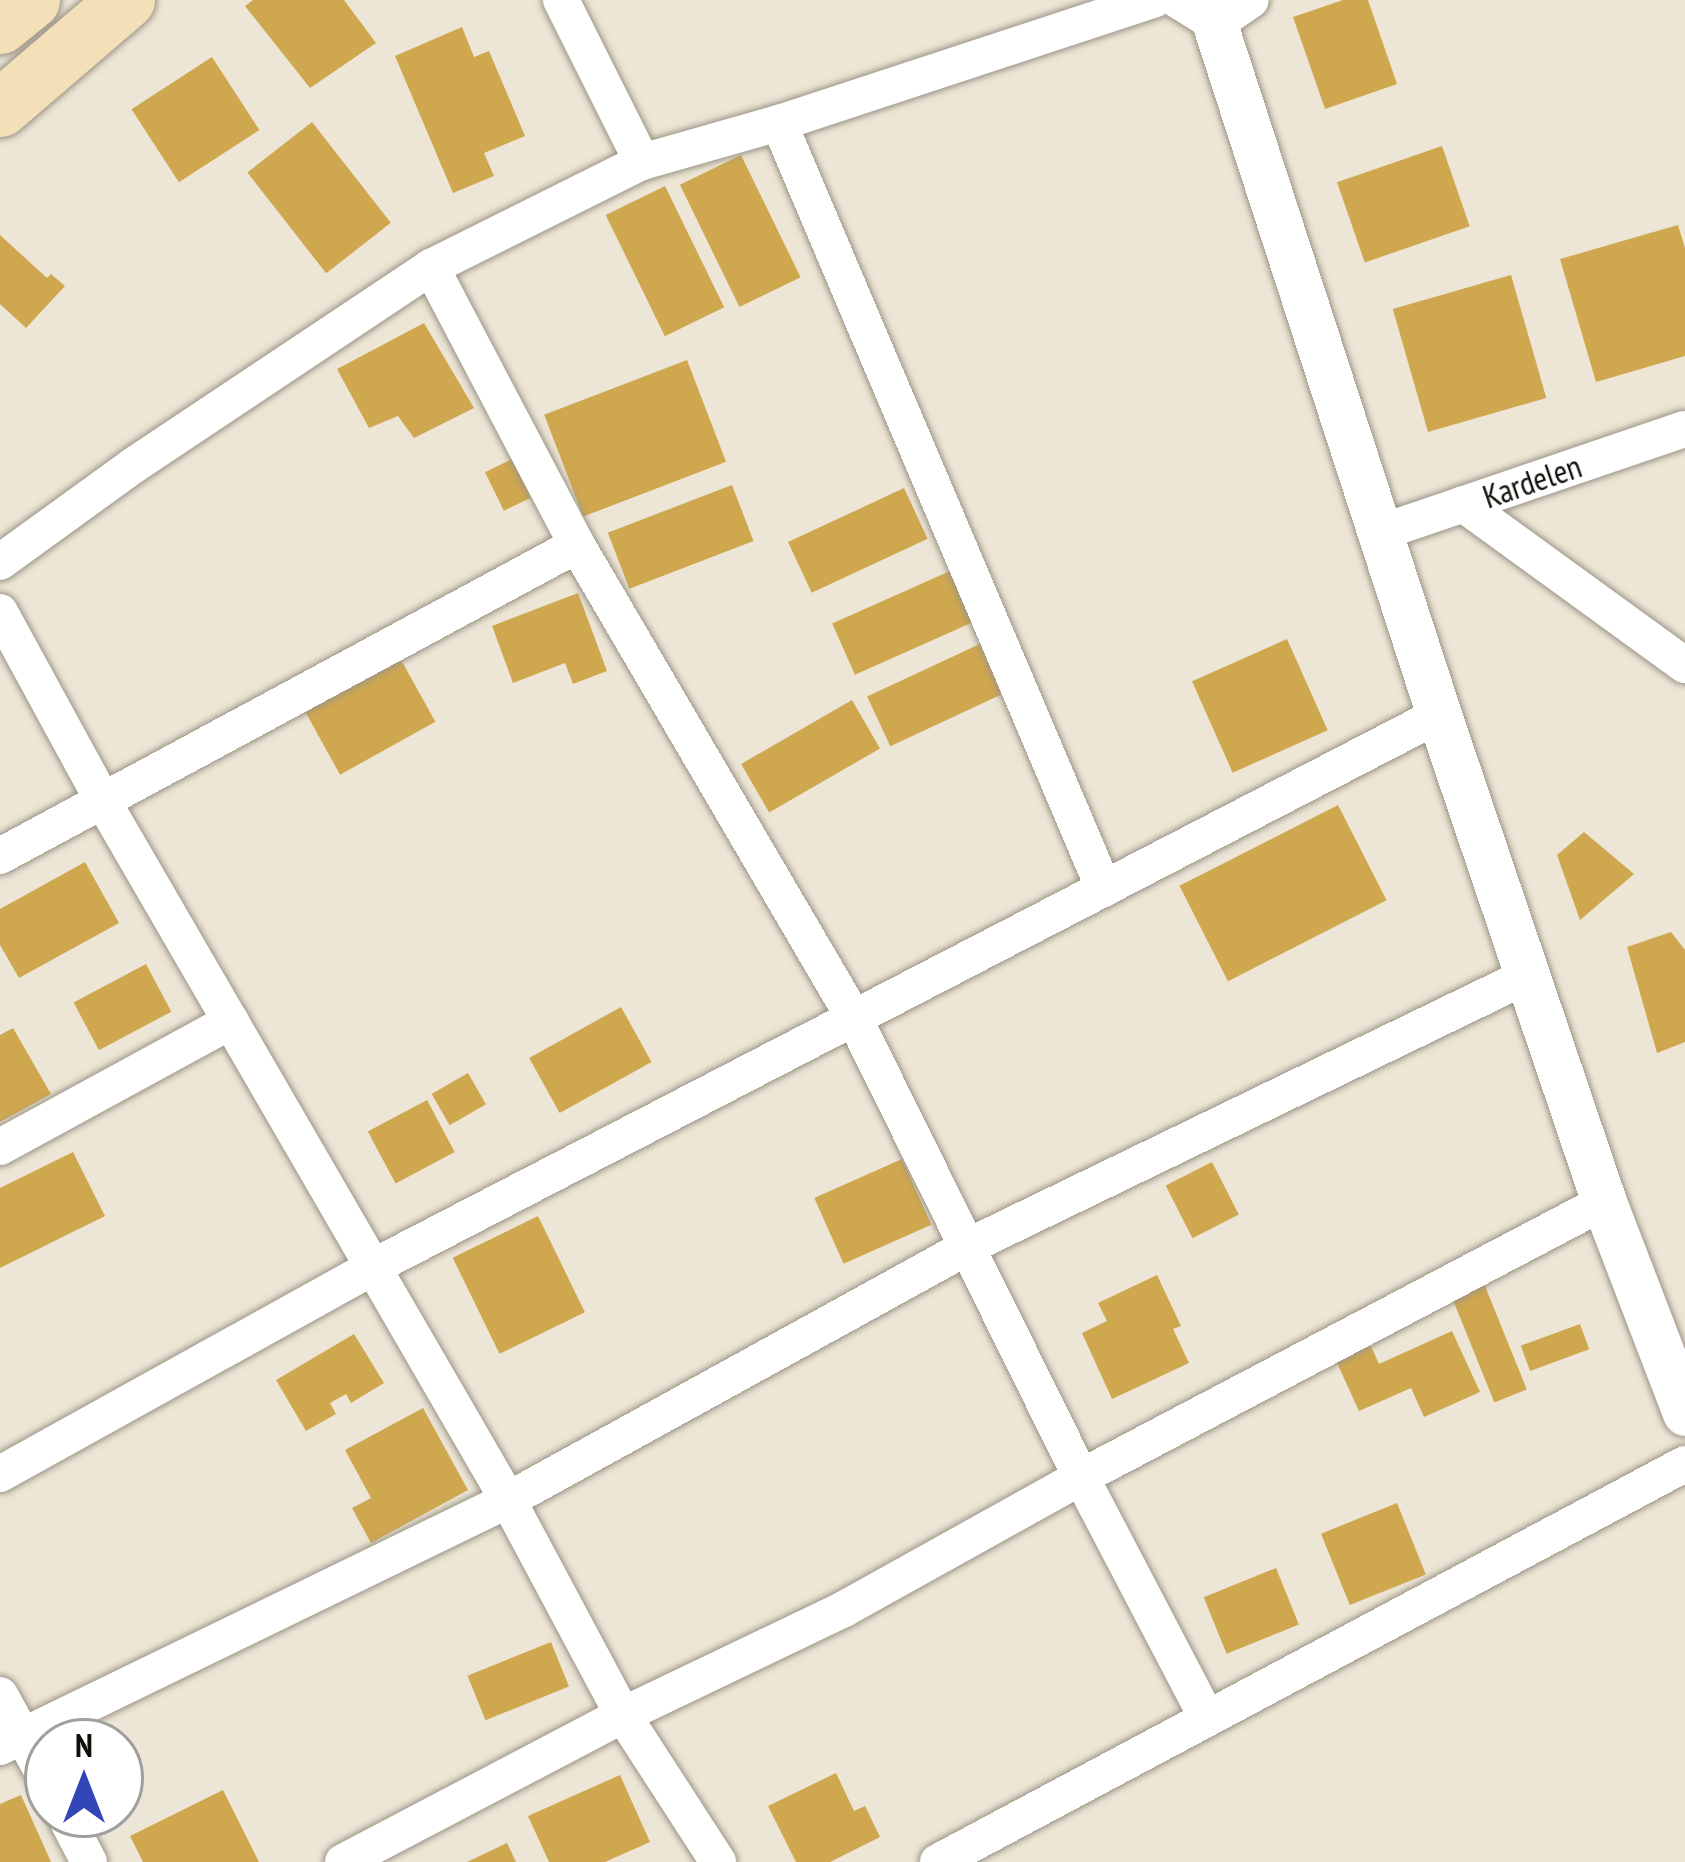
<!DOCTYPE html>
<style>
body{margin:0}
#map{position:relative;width:1685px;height:1862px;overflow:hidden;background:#ede6d6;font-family:"PT Sans Narrow",sans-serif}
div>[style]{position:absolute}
.building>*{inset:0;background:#cfa74f;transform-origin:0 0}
.roads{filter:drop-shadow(0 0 3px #9c9587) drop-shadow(0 0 3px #9c9587)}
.minor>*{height:36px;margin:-18px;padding:0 18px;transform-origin:18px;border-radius:18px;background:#fff}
.tertiary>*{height:45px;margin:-22.5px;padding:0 22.5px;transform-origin:22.5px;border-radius:22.5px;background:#fff}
.primary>*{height:57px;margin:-28.5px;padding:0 28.5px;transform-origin:28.5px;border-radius:28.5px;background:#f3e0b8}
span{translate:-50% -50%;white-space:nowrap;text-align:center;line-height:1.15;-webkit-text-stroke:9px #fff;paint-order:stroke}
.street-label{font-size:33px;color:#110f09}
.north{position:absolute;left:24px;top:1718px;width:120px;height:120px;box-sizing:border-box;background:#fff;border:3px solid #a09f9d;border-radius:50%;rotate:0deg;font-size:33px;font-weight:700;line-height:48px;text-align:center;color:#110f09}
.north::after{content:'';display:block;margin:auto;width:42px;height:54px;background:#3346b8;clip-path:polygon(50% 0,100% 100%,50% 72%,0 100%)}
</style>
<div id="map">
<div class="building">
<i style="clip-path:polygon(253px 0,344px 0,376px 43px,310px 88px,245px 6px)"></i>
<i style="clip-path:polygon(1343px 0,1368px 0,1397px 84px,1325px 109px,1293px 17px)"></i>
<i style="clip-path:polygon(462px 27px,474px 57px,489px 51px,525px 136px,484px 153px,494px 176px,453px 193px,395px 56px)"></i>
<i style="left:212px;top:57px;width:87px;height:96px;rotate:57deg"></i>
<i style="left:312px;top:122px;width:128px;height:82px;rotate:52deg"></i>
<i style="left:1442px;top:146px;width:85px;height:111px;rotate:71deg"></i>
<i style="left:741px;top:155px;width:136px;height:68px;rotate:64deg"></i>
<i style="left:665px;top:186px;width:135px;height:66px;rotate:64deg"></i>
<i style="clip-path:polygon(1678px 225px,1685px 248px,1685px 356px,1596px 382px,1560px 259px)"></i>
<i style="clip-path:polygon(0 235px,47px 278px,51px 274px,65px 286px,26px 328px,0 304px)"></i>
<i style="left:1511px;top:275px;width:128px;height:123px;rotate:74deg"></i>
<i style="clip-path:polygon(424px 323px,474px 408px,414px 438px,398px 416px,369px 428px,337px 369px)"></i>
<i style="left:687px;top:360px;width:109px;height:153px;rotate:69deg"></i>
<i style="left:512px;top:459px;width:43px;height:30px;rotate:64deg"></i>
<i style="left:732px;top:485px;width:60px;height:133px;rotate:69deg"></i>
<i style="left:904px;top:488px;width:56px;height:128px;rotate:65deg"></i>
<i style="left:950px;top:571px;width:56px;height:129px;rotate:66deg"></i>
<i style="clip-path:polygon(578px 593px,607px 671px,573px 684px,565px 663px,513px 683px,492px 626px)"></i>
<i style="left:1287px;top:639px;width:100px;height:104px;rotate:66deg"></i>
<i style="left:984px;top:642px;width:55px;height:129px;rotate:65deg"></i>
<i style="left:400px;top:658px;width:73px;height:109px;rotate:61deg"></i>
<i style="left:852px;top:700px;width:56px;height:128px;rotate:60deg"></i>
<i style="left:1338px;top:805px;width:107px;height:178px;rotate:63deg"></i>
<i style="clip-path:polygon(1584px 832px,1634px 874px,1580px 920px,1557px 855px)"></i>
<i style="clip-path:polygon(85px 862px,119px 923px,19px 978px,0 945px,0 909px)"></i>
<i style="clip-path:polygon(1671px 932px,1685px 950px,1685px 1042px,1657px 1053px,1627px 947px)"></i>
<i style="left:146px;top:964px;width:54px;height:82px;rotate:62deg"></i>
<i style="left:621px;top:1007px;width:63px;height:105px;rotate:61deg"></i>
<i style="clip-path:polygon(13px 1028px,51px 1094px,0 1122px,0 1035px)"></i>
<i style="left:468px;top:1073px;width:36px;height:42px;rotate:60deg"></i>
<i style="left:427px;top:1100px;width:59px;height:67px;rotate:62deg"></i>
<i style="clip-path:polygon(73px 1152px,105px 1216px,0 1268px,0 1188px)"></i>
<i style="left:902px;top:1159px;width:72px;height:96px;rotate:66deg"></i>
<i style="left:1212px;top:1162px;width:59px;height:52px;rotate:63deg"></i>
<i style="left:538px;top:1216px;width:107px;height:95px;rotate:64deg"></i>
<i style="clip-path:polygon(1157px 1275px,1181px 1326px,1173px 1329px,1189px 1363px,1112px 1399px,1082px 1333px,1107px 1321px,1098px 1303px)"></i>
<i style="left:1483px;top:1281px;width:117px;height:35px;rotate:68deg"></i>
<i style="left:1580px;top:1324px;width:27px;height:63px;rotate:70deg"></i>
<i style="clip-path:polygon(1452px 1331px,1480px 1392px,1424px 1417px,1411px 1388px,1359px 1411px,1332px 1352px,1367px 1337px,1379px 1364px)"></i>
<i style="clip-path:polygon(354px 1334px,384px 1383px,351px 1403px,346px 1394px,330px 1403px,336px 1414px,306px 1431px,276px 1380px)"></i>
<i style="clip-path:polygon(423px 1408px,468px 1490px,371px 1543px,352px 1508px,371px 1498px,345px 1450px)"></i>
<i style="left:1397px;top:1503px;width:77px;height:82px;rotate:68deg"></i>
<i style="left:1276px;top:1568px;width:61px;height:78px;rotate:68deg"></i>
<i style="left:551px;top:1642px;width:48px;height:90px;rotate:68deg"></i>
<i style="clip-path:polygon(836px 1773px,854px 1811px,865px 1806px,880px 1837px,830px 1862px,796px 1862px,768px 1806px)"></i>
<i style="clip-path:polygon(620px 1775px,650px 1842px,605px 1862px,549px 1862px,528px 1816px)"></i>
<i style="clip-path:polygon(223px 1790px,259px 1862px,143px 1862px,130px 1836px)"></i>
<i style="clip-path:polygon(21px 1795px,51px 1862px,0 1862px,0 1804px)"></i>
<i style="clip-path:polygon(507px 1843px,516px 1862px,467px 1862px)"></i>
</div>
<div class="roads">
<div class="minor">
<i style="left:561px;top:0;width:181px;rotate:63.4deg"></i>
<i style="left:1177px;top:0;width:46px;rotate:31.6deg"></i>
<i style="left:1216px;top:24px;width:42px;rotate:-34.4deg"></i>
<i style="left:779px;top:123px;width:832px;rotate:67.01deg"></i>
<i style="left:431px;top:267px;width:314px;rotate:62.3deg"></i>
<i style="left:577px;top:545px;width:548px;rotate:59.65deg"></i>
<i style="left:854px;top:1018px;width:512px;rotate:63.69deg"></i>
<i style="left:1081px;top:1477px;width:272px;rotate:62.4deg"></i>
<i style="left:1463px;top:504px;width:274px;rotate:36deg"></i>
<i style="left:1379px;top:533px;width:323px;rotate:-18.8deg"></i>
<i style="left:0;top:562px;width:165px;rotate:-35.9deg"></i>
<i style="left:134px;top:465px;width:357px;rotate:-33.7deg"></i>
<i style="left:431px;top:267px;width:236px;rotate:-26.5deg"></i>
<i style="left:642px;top:162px;width:142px;rotate:-15.9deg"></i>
<i style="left:779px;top:123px;width:395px;rotate:-18.2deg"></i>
<i style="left:0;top:612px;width:217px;rotate:61.4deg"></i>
<i style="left:104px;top:803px;width:806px;rotate:59.9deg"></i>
<i style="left:508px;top:1500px;width:244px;rotate:61.9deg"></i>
<i style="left:623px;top:1715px;width:175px;rotate:57.1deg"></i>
<i style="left:0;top:856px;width:655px;rotate:-28.32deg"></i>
<i style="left:0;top:1147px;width:263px;rotate:-28.6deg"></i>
<i style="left:0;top:1474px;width:427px;rotate:-29deg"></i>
<i style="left:373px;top:1267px;width:1200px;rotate:-27.38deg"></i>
<i style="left:0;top:1695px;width:99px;rotate:61.1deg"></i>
<i style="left:0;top:1747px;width:565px;rotate:-25.93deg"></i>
<i style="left:508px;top:1500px;width:529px;rotate:-28.84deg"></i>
<i style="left:971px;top:1245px;width:622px;rotate:-25.82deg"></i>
<i style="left:64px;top:1814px;width:54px;rotate:62.5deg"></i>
<i style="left:343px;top:1862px;width:316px;rotate:-27.7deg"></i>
<i style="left:623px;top:1715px;width:245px;rotate:-25.6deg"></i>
<i style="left:844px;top:1609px;width:271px;rotate:-29.1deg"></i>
<i style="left:1081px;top:1477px;width:591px;rotate:-27.74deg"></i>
<i style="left:938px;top:1862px;width:846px;rotate:-28.05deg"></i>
</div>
<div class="tertiary">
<i style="left:1207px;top:0;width:752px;rotate:72.02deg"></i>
<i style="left:1439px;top:715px;width:514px;rotate:71.28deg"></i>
<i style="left:1604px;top:1202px;width:226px;rotate:69deg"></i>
</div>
<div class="primary">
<i style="left:0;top:25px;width:40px;rotate:-39deg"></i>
<i style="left:0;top:108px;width:166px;rotate:-40.6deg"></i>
</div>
</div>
<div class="street-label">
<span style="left:1532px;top:481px;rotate:-19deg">Kardelen</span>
</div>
<div class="north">N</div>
</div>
